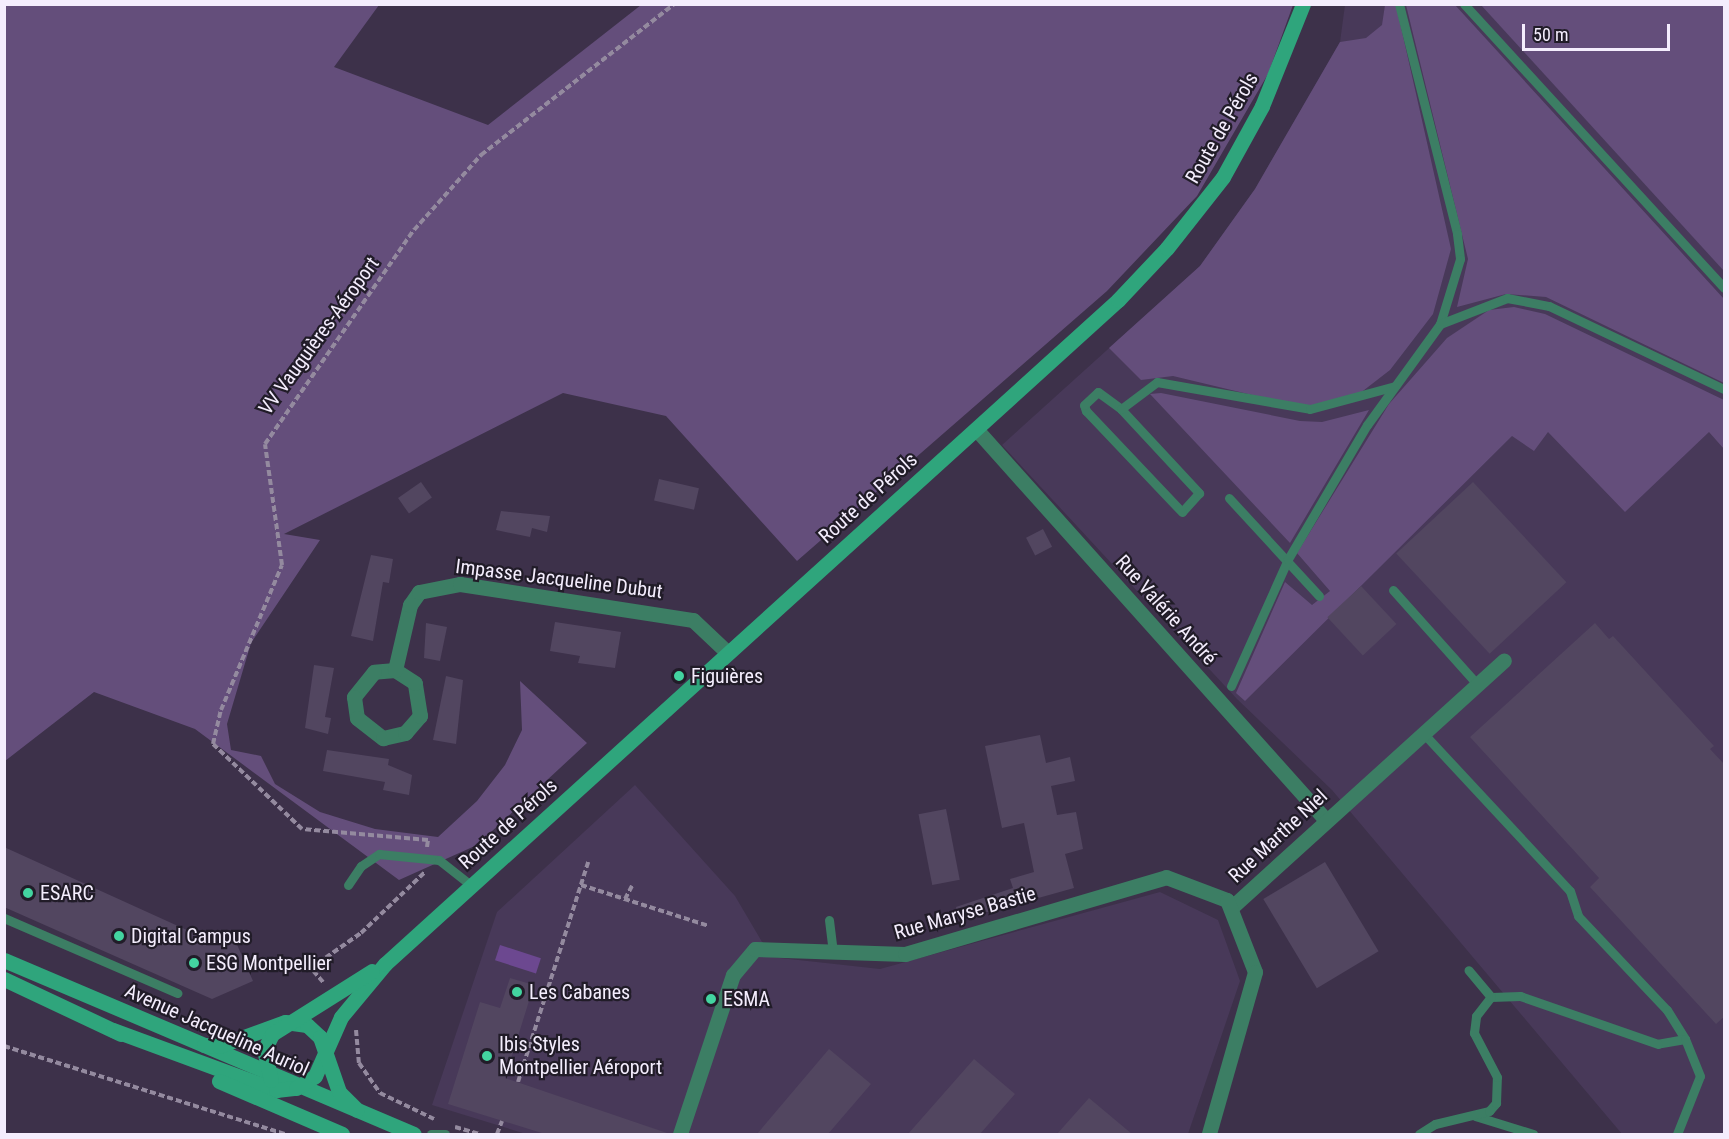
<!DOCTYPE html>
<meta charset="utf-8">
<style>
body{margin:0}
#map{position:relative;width:1729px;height:1139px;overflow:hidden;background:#3d314a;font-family:"Roboto Condensed",sans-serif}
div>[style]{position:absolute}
.built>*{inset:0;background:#483959}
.green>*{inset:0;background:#644e7b}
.water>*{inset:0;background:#6c4890;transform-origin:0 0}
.building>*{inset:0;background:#524660;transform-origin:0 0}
.path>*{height:4px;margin-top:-2px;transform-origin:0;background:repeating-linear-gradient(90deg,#948a9f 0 6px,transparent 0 9px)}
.lane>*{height:9px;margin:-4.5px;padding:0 4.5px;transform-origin:4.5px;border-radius:4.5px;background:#3c7e64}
.street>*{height:15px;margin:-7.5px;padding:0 7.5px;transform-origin:7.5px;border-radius:7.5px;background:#3c7e64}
.secondary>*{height:15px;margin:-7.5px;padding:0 7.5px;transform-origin:7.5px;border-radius:7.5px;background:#2fa57c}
.dots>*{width:16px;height:16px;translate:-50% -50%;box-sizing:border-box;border:3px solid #211c28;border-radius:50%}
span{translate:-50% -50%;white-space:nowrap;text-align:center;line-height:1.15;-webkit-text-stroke:4.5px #211c28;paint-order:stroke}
.street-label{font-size:20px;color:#f4edfd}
.poi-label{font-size:20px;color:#f4edfd}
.left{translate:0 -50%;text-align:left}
.frame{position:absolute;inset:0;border:6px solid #f4edfd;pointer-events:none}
.scale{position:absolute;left:1522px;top:24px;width:148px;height:27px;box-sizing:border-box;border:3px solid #f4edfd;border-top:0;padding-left:8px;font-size:18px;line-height:21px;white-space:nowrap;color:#f4edfd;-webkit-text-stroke:4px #211c28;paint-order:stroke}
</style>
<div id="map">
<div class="built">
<i style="clip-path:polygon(1345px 5px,1724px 5px,1724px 1134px,1622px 1134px,1332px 790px,1237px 699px,1002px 445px,1200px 266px,1255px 189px,1340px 42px)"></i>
<i style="clip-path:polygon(635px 785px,735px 896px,771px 957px,880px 969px,1160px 892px,1218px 920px,1240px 981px,1188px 1134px,526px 1134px,432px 1105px,497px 912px)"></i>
</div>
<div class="green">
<i style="clip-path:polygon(5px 5px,379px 5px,334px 67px,488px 125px,641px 5px,1293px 5px,1268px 74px,1197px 196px,1107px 291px,797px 561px,666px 416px,563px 393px,284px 534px,320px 540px,251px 643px,227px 724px,231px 750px,261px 756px,275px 784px,320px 812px,375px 829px,438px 837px,477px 801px,505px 765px,522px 730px,520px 681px,587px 743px,477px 845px,399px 880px,195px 729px,94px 692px,5px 761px)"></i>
<i style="clip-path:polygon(1385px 5px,1396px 5px,1451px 249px,1433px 314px,1390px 370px,1359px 394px,1327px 404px,1298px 406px,1173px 376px,1141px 380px,1109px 348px,1200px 266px,1255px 189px,1340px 42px,1366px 38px,1382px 25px)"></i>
<i style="clip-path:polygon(1406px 5px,1455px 5px,1724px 299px,1724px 383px,1546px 297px,1506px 294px,1457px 307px,1468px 259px)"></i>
<i style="clip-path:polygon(1481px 5px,1724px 5px,1724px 271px)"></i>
<i style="clip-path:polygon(1514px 307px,1545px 314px,1724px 400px,1724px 449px,1709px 432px,1625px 512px,1548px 432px,1534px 451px,1512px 436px,1245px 701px,1236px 693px,1285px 582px,1312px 605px,1330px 591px,1297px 553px,1389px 404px,1447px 338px,1489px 310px)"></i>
<i style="clip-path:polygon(1161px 393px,1300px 421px,1322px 422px,1369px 410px,1290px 543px,1150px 394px)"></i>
</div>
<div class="water">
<i style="left:500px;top:945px;width:43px;height:16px;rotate:18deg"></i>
</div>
<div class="building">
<i style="left:659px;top:479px;width:41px;height:22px;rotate:13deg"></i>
<i style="left:421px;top:482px;width:19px;height:28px;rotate:55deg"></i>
<i style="left:1473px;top:482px;width:137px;height:105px;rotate:47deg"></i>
<i style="clip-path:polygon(501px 511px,550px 516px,547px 532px,532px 528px,530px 537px,496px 530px)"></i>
<i style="left:1043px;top:529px;width:20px;height:19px;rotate:63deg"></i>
<i style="clip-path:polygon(371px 555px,393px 559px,389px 583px,383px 582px,373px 641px,351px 636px)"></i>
<i style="left:1361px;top:586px;width:52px;height:46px;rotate:47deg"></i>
<i style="clip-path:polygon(555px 622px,621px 632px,615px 668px,578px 663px,580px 656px,550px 651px)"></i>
<i style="clip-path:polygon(426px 623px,447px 627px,440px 661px,424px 658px)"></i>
<i style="clip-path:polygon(1595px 623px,1609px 639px,1613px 636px,1714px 746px,1710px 749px,1725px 765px,1725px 1016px,1716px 1024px,1590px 887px,1599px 878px,1470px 737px)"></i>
<i style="clip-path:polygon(314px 665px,334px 668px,325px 717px,331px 718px,328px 734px,305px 728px)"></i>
<i style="clip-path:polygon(446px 676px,463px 680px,456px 744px,433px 740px)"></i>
<i style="clip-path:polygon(1040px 735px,1046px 763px,1070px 757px,1075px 781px,1051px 786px,1057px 815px,1076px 812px,1083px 849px,1065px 854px,1074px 888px,959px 920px,956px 907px,1013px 888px,1010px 879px,1034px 872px,1024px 823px,1002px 828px,985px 746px)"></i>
<i style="clip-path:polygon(327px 750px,389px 759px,388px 765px,412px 775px,409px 795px,383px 790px,385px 782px,323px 771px)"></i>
<i style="left:946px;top:809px;width:72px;height:28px;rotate:79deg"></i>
<i style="clip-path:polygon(4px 847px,211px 941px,231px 931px,253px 981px,212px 999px,4px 907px)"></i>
<i style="left:1325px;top:862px;width:104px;height:72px;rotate:59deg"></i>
<i style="clip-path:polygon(510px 978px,534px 985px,505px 1078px,670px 1134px,545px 1134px,448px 1104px,480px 1002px,500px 1008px)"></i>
<i style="clip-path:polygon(829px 1049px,871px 1084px,828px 1134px,757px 1134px)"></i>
<i style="clip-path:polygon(974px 1059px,1015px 1094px,980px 1134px,908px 1134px)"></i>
<i style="clip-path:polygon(1089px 1098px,1132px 1134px,1057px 1134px)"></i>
</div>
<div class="path">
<i style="left:427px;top:847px;width:7px;rotate:-82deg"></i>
<i style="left:428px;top:840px;width:126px;rotate:-175deg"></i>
<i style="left:302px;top:829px;width:123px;rotate:-136.3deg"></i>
<i style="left:213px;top:744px;width:35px;rotate:-77deg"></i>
<i style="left:221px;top:710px;width:157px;rotate:-67.2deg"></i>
<i style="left:282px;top:565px;width:122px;rotate:-98deg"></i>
<i style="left:265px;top:444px;width:261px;rotate:-55.2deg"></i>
<i style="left:414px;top:230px;width:101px;rotate:-48.2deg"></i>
<i style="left:481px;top:155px;width:245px;rotate:-38deg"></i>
<i style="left:581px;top:885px;width:134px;rotate:17.8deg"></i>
<i style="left:625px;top:899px;width:15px;rotate:-62deg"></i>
<i style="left:323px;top:982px;width:18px;rotate:-131deg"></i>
<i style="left:311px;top:968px;width:61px;rotate:-35deg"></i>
<i style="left:361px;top:933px;width:88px;rotate:-43.6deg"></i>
<i style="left:356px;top:1030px;width:33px;rotate:85deg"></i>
<i style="left:359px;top:1063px;width:37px;rotate:55deg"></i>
<i style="left:380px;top:1093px;width:60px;rotate:25.7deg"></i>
<i style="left:4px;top:1046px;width:294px;rotate:17.4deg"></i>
<i style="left:518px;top:1082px;width:231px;rotate:-72.3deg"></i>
<i style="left:455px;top:1127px;width:26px;rotate:16deg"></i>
<i style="left:497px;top:1134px;width:14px;rotate:-69deg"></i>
</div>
<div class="lane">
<i style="left:1399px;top:4px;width:237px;rotate:75.8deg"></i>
<i style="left:1457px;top:234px;width:25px;rotate:83deg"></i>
<i style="left:1460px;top:259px;width:68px;rotate:107.1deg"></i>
<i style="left:1464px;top:4px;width:385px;rotate:47.5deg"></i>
<i style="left:1098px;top:392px;width:29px;rotate:36deg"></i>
<i style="left:1121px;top:409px;width:115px;rotate:47.1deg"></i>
<i style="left:1199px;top:493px;width:25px;rotate:132deg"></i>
<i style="left:1182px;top:512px;width:139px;rotate:-133.5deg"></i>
<i style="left:1086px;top:411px;width:6px;rotate:-108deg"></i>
<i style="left:1084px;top:405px;width:19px;rotate:-43deg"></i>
<i style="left:1121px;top:409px;width:45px;rotate:-36.9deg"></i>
<i style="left:1157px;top:382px;width:155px;rotate:10deg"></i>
<i style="left:1310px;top:409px;width:88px;rotate:-15.1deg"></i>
<i style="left:1229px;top:498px;width:133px;rotate:47.4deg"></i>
<i style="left:1393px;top:590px;width:126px;rotate:48.2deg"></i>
<i style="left:1231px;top:686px;width:139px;rotate:-65.8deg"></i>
<i style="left:1288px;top:559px;width:156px;rotate:-59.5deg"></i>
<i style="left:1367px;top:425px;width:125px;rotate:-54.1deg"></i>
<i style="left:1440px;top:324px;width:72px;rotate:-21.2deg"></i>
<i style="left:1507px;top:298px;width:43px;rotate:10.8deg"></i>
<i style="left:1549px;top:306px;width:194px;rotate:25.4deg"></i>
<i style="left:1424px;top:734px;width:214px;rotate:47.1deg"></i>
<i style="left:1570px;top:891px;width:26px;rotate:72deg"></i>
<i style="left:1578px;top:916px;width:129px;rotate:46.6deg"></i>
<i style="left:1667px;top:1010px;width:34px;rotate:58deg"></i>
<i style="left:1685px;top:1039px;width:27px;rotate:170deg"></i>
<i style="left:1658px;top:1044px;width:146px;rotate:-160.8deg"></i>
<i style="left:1520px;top:996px;width:29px;rotate:178deg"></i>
<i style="left:348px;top:885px;width:23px;rotate:-56deg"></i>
<i style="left:361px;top:866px;width:22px;rotate:-34deg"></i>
<i style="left:379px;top:854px;width:60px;rotate:5.7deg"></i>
<i style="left:439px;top:860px;width:42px;rotate:38.2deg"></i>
<i style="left:4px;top:918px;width:189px;rotate:23.4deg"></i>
<i style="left:829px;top:920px;width:33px;rotate:83deg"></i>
<i style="left:1475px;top:1116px;width:61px;rotate:17.2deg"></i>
<i style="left:431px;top:1134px;width:14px"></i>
<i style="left:1419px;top:1134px;width:19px;rotate:-32deg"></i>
<i style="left:1435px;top:1124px;width:56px;rotate:-13.5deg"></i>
<i style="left:1489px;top:1111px;width:11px;rotate:-49deg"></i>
<i style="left:1496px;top:1103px;width:26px;rotate:-88deg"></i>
<i style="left:1497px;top:1077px;width:50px;rotate:-117.6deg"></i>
<i style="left:1474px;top:1033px;width:17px;rotate:-83deg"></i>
<i style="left:1476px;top:1016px;width:24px;rotate:-52deg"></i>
<i style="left:1491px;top:997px;width:35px;rotate:-130deg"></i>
<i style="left:1677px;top:1134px;width:62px;rotate:-68.4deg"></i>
<i style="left:1700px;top:1076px;width:40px;rotate:-112deg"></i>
</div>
<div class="street">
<i style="left:976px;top:429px;width:523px;rotate:48.18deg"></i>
<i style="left:395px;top:670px;width:21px;rotate:175deg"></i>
<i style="left:374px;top:672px;width:32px;rotate:129deg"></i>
<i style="left:354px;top:697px;width:21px;rotate:82deg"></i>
<i style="left:357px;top:718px;width:33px;rotate:38deg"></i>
<i style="left:383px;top:738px;width:23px;rotate:-13deg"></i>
<i style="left:405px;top:733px;width:23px;rotate:-49deg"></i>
<i style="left:420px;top:716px;width:33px;rotate:-99deg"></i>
<i style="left:415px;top:683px;width:24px;rotate:-147deg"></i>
<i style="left:395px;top:670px;width:67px;rotate:-77deg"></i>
<i style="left:410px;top:605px;width:16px;rotate:-55deg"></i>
<i style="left:419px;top:592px;width:42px;rotate:-11deg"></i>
<i style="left:460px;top:584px;width:236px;rotate:8.8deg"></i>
<i style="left:693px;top:620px;width:48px;rotate:43.3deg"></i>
<i style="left:1232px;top:907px;width:367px;rotate:-42.2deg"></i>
<i style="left:680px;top:1134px;width:168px;rotate:-71.6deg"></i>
<i style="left:733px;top:975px;width:34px;rotate:-50deg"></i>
<i style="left:755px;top:949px;width:150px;rotate:1.9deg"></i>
<i style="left:905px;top:954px;width:272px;rotate:-16.4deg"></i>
<i style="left:1166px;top:877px;width:65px;rotate:20.7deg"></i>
<i style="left:1227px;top:900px;width:77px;rotate:68.7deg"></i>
<i style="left:1255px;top:972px;width:168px;rotate:105.9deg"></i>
</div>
<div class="secondary">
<i style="left:4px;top:960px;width:445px;rotate:23deg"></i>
<i style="left:4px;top:979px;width:129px;rotate:25.2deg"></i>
<i style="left:113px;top:1030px;width:174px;rotate:20.2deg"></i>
<i style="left:276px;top:1090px;width:20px;rotate:-6deg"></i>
<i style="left:296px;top:1088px;width:22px;rotate:-32deg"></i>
<i style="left:315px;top:1076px;width:64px;rotate:-66.2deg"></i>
<i style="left:341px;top:1017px;width:69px;rotate:-50.3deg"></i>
<i style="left:385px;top:964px;width:989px;rotate:-42.17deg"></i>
<i style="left:1118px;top:300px;width:71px;rotate:-46.7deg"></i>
<i style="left:1167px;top:248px;width:90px;rotate:-51.7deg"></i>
<i style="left:1223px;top:177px;width:81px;rotate:-61.2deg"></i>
<i style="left:1262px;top:106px;width:110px;rotate:-68.1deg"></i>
<i style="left:204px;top:1045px;width:15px;rotate:4deg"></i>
<i style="left:219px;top:1046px;width:70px;rotate:-20deg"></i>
<i style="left:285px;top:1022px;width:22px;rotate:8deg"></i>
<i style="left:307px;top:1025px;width:18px;rotate:43deg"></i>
<i style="left:320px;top:1037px;width:58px;rotate:70.9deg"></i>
<i style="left:339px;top:1092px;width:25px;rotate:45deg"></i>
<i style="left:271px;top:1080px;width:31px;rotate:-103deg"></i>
<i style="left:264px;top:1050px;width:18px;rotate:-63deg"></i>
<i style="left:272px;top:1034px;width:118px;rotate:-32.2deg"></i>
<i style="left:219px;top:1081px;width:134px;rotate:23.3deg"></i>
</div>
<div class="dots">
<i style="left:679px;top:676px;background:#43d4a0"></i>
<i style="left:28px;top:893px;background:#43d4a0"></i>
<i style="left:119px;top:936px;background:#43d4a0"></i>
<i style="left:194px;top:963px;background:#43d4a0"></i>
<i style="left:517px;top:992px;background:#43d4a0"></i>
<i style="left:711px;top:999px;background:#43d4a0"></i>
<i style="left:487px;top:1056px;background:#43d4a0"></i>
</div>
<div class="street-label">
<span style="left:1222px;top:128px;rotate:-60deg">Route de Pérols</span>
<span style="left:319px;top:336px;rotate:-54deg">VV Vauguières-Aéroport</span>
<span style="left:868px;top:498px;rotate:-42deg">Route de Pérols</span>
<span style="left:559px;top:579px;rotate:7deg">Impasse Jacqueline Dubut</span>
<span style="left:1166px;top:610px;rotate:48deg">Rue Valérie André</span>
<span style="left:508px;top:824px;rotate:-42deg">Route de Pérols</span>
<span style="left:1278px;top:836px;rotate:-43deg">Rue Marthe Niel</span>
<span style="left:965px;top:913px;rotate:-16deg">Rue Maryse Bastie</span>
<span style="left:217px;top:1030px;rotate:24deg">Avenue Jacqueline Auriol</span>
</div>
<div class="poi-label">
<span class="left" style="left:691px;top:676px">Figuières</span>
<span class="left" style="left:40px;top:893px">ESARC</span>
<span class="left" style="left:131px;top:936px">Digital Campus</span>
<span class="left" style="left:206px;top:963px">ESG Montpellier</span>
<span class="left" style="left:529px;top:992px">Les Cabanes</span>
<span class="left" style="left:723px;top:999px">ESMA</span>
<span class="left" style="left:499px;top:1056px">Ibis Styles<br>Montpellier Aéroport</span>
</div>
<div class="frame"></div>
<div class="scale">50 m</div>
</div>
